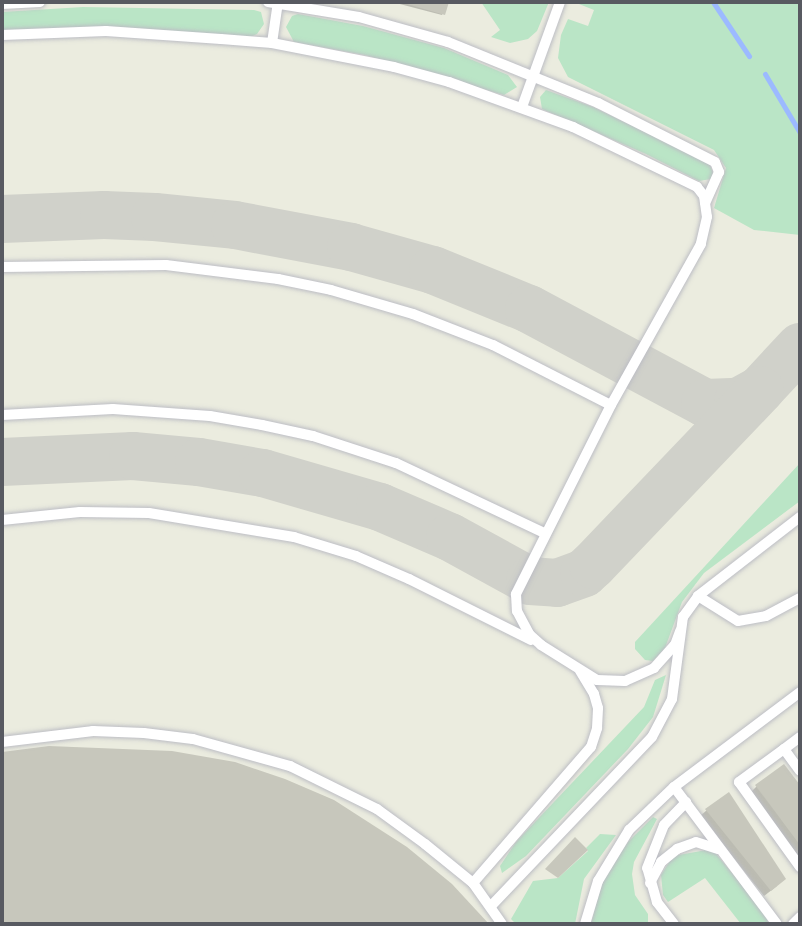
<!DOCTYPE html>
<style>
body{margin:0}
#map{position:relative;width:802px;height:926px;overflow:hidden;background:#ebecdf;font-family:"Golos Text",sans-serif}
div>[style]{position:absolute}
.green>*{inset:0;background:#bae5c6}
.shadow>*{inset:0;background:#0003}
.stream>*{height:5px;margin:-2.5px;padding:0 2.5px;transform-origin:2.5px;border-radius:2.5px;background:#9cbaff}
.taxiway>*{height:48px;margin:-24px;padding:0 24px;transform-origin:24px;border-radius:24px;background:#d0d1ca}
.building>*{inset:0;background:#c7c7bc}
.roads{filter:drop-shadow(0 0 2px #bcbdc4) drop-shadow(0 0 2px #bcbdc4)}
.service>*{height:10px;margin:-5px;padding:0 5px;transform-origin:5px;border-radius:5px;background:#fff}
span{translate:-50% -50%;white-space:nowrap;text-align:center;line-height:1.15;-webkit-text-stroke:7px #fff;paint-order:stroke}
.frame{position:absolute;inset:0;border:4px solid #585a61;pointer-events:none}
</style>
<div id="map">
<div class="green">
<i style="clip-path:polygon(481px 2px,549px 2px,537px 31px,528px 39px,510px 43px,491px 37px,500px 30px)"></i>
<i style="clip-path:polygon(574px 2px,800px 2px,800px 235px,754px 230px,714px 208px,726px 168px,714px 150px,568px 77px,558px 58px,561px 35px,568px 19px,588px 26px,594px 10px)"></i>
<i style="clip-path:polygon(83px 7px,254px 10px,261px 12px,264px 24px,257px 34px,250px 37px,107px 27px,2px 33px,2px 12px)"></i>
<i style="clip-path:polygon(298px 14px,363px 26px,444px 48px,508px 75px,517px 87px,504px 95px,365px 55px,294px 42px,286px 27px,292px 16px)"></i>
<i style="clip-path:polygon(546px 90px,593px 107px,709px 163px,713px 173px,711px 179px,699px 181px,646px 154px,542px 109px,540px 97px)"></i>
<i style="clip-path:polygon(800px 463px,800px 501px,704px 573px,682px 602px,665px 648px,653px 661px,645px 660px,635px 649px,635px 642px)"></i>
<i style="clip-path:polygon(666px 675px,653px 717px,628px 749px,526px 856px,502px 873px,500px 866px,516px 842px,644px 707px,655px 680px)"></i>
<i style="clip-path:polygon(653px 817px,657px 819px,634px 862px,632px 874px,635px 895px,648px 914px,648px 922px,591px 924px,602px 880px,628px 842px)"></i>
<i style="clip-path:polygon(600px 834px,616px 835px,584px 879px,575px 924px,516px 924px,511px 919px,533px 881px,558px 878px,588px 851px,586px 848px)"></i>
<i style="clip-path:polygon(712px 849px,767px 915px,768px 924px,741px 924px,705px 878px,668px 902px,663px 895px,661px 875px,673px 856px)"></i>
</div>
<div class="shadow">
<i style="clip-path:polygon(392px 2px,446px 2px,442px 15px)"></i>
<i style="clip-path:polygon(757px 786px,800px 788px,800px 864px,748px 795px)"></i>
<i style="clip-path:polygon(707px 810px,777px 886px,764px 896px,700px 816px)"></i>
</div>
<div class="stream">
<i style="left:713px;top:2px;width:65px;rotate:56.3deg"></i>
<i style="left:765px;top:74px;width:69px;rotate:59.3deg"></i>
</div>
<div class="taxiway">
<i style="left:2px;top:219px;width:102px;rotate:-2.2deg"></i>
<i style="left:104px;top:215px;width:51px;rotate:2.2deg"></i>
<i style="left:155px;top:217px;width:80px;rotate:5.7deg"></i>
<i style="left:235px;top:225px;width:118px;rotate:10.7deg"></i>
<i style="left:351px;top:247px;width:85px;rotate:15.7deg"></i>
<i style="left:433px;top:270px;width:104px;rotate:22.1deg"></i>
<i style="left:529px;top:309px;width:200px;rotate:28.1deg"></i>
<i style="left:705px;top:403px;width:33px;rotate:-2deg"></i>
<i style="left:738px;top:402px;width:25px;rotate:-29deg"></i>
<i style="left:760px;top:390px;width:59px;rotate:-47.1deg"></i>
<i style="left:2px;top:462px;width:131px;rotate:-2.6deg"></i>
<i style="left:133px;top:456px;width:66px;rotate:5.2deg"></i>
<i style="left:199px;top:462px;width:65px;rotate:9.8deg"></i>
<i style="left:263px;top:473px;width:122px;rotate:16.2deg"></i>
<i style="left:380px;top:507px;width:76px;rotate:23.2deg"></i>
<i style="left:450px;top:537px;width:91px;rotate:28.8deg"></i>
<i style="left:530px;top:581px;width:27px;rotate:4deg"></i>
<i style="left:557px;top:583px;width:29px;rotate:-20deg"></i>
<i style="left:584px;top:573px;width:12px;rotate:-42deg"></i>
<i style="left:593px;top:565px;width:242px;rotate:-46.3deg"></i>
</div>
<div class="building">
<i style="clip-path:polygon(400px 2px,449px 2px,445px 15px)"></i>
<i style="clip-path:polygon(49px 746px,172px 751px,235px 762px,285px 779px,334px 800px,407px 847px,452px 884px,489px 924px,2px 924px,2px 752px)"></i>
<i style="clip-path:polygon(784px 764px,800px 785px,800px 845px,755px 785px)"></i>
<i style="clip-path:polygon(729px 792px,786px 879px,771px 891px,705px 809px)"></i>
<i style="clip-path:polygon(575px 837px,588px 850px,558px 878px,545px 869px)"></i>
</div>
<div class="roads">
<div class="service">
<i style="left:268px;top:2px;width:92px;rotate:9.4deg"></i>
<i style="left:359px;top:17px;width:92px;rotate:15.7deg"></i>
<i style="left:448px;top:42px;width:162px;rotate:22.1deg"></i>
<i style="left:598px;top:103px;width:131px;rotate:26.8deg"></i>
<i style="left:715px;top:162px;width:11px;rotate:68deg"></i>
<i style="left:719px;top:172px;width:34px;rotate:114deg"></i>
<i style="left:2px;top:4px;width:38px;rotate:-3deg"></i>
<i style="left:2px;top:35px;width:104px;rotate:-2.2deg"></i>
<i style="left:106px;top:31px;width:115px;rotate:4deg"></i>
<i style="left:221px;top:39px;width:51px;rotate:4.5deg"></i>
<i style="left:272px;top:43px;width:124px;rotate:11.1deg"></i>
<i style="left:394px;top:67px;width:57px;rotate:15.3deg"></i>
<i style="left:449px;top:82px;width:132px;rotate:19.9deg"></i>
<i style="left:573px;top:127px;width:138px;rotate:25.8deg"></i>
<i style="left:697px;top:187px;width:11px;rotate:52deg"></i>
<i style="left:704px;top:196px;width:21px;rotate:82deg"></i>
<i style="left:707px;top:217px;width:28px;rotate:103deg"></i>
<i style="left:701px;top:244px;width:184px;rotate:119.2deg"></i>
<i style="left:611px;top:405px;width:212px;rotate:116.7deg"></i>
<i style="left:516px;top:594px;width:17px;rotate:87deg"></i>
<i style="left:517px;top:611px;width:27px;rotate:62deg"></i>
<i style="left:530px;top:635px;width:15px;rotate:42deg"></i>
<i style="left:541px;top:645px;width:66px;rotate:32deg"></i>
<i style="left:597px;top:680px;width:28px;rotate:2deg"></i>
<i style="left:625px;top:681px;width:32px;rotate:-24deg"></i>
<i style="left:654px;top:668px;width:31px;rotate:-48deg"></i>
<i style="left:675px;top:645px;width:15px;rotate:-70deg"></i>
<i style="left:272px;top:43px;width:41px;rotate:-81.7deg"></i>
<i style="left:522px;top:107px;width:112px;rotate:-70.1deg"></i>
<i style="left:2px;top:267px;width:164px;rotate:-0.7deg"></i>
<i style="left:166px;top:265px;width:113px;rotate:7.1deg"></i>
<i style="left:278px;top:279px;width:54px;rotate:11.7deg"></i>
<i style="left:331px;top:290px;width:85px;rotate:16.3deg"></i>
<i style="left:413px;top:314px;width:86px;rotate:21.2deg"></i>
<i style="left:493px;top:345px;width:132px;rotate:27deg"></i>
<i style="left:2px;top:415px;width:111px;rotate:-3.1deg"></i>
<i style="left:113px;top:409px;width:97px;rotate:4.1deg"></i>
<i style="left:210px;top:416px;width:53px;rotate:9.8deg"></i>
<i style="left:262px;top:425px;width:52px;rotate:12.2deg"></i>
<i style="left:313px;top:436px;width:87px;rotate:18deg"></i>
<i style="left:396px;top:463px;width:164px;rotate:25.3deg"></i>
<i style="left:2px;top:520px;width:78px;rotate:-5.9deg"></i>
<i style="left:80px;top:512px;width:69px;rotate:0.8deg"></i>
<i style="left:149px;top:513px;width:147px;rotate:9.4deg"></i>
<i style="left:294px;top:537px;width:65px;rotate:17deg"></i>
<i style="left:356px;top:556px;width:58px;rotate:23.5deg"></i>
<i style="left:409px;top:579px;width:136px;rotate:26.6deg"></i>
<i style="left:698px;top:596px;width:47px;rotate:32deg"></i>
<i style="left:738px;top:621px;width:28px;rotate:-10deg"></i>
<i style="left:766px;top:616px;width:38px;rotate:-28deg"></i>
<i style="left:800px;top:737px;width:20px;rotate:143deg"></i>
<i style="left:784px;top:749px;width:27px;rotate:54deg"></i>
<i style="left:2px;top:742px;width:92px;rotate:-6.9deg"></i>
<i style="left:93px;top:731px;width:51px;rotate:2.2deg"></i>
<i style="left:144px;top:733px;width:49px;rotate:7deg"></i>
<i style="left:193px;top:739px;width:101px;rotate:15.6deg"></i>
<i style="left:290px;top:766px;width:97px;rotate:26.3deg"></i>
<i style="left:377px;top:809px;width:59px;rotate:36.1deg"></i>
<i style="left:425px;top:844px;width:62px;rotate:39.1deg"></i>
<i style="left:473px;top:883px;width:50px;rotate:54.7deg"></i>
<i style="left:784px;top:749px;width:56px;rotate:143.7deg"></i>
<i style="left:739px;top:782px;width:105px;rotate:54.3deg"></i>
<i style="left:674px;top:787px;width:171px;rotate:53.1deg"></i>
<i style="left:473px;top:883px;width:180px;rotate:-49.1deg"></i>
<i style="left:591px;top:747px;width:20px;rotate:-72deg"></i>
<i style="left:597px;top:728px;width:20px;rotate:-87deg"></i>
<i style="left:598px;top:708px;width:15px;rotate:-106deg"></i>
<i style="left:594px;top:694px;width:27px;rotate:-121deg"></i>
<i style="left:650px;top:883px;width:24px;rotate:-62deg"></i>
<i style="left:661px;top:862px;width:21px;rotate:-39deg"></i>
<i style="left:677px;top:849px;width:20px;rotate:-20deg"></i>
<i style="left:696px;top:842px;width:23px;rotate:18deg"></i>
<i style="left:492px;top:905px;width:232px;rotate:-46.4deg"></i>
<i style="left:652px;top:737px;width:43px;rotate:-62.2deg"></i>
<i style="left:672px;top:699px;width:83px;rotate:-82.4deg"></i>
<i style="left:683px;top:617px;width:26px;rotate:-54deg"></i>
<i style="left:698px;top:596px;width:129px;rotate:-37.8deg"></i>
<i style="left:585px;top:924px;width:45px;rotate:-73.2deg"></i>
<i style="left:598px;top:881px;width:60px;rotate:-58.7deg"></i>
<i style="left:629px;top:830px;width:62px;rotate:-43.7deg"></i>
<i style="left:674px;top:787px;width:158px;rotate:-37deg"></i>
<i style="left:674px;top:924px;width:28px;rotate:-128deg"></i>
<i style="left:657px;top:902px;width:35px;rotate:-106deg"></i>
<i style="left:647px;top:868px;width:46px;rotate:-68.4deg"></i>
<i style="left:664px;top:825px;width:32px;rotate:-46deg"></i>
<i style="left:793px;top:924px;width:10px;rotate:-45deg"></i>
</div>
</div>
<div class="frame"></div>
</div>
